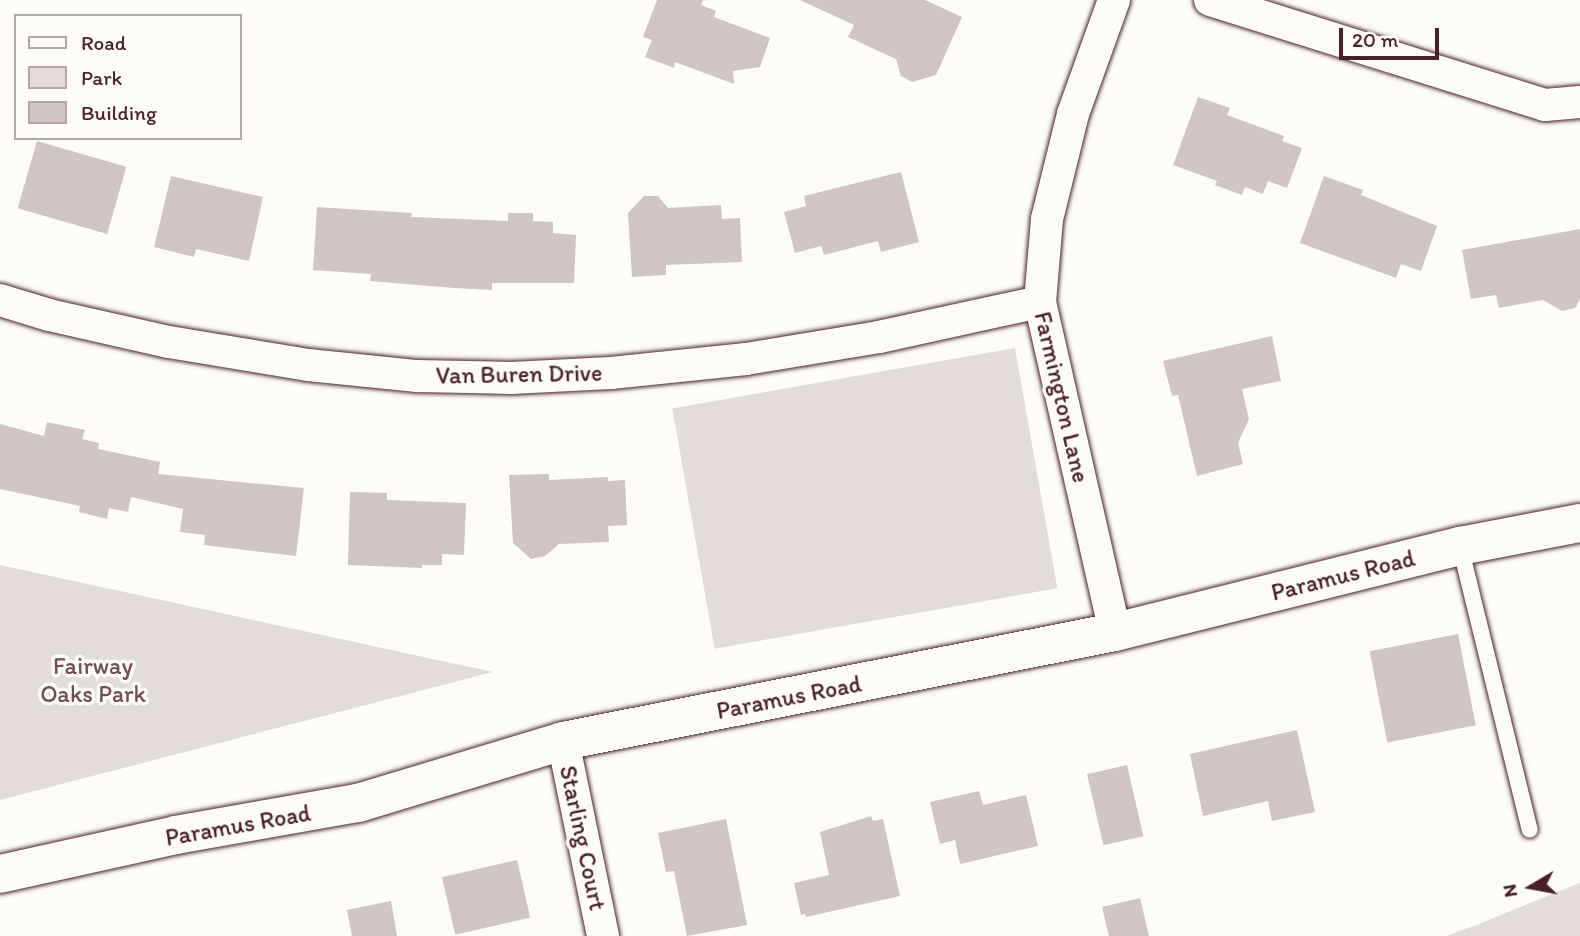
<!DOCTYPE html>
<style>
body{margin:0}
#map{position:relative;width:1580px;height:936px;overflow:hidden;background:#fdfcf7;font-family:Itim,sans-serif}
div>[style]{position:absolute}
.green>*{inset:0;background:#e3dcda;transform-origin:0 0}
.building>*{inset:0;background:#d0c5c4;transform-origin:0 0}
.roads{filter:drop-shadow(0 0 2px #4a1f2b) drop-shadow(0 0 2px #4a1f2b)}
.lane>*{height:16px;margin:-8px;padding:0 8px;transform-origin:8px;border-radius:8px;background:#fdfcf7}
.street>*{height:32px;margin:-16px;padding:0 16px;transform-origin:16px;border-radius:16px;background:#fdfcf7}
.secondary>*{height:38px;margin:-19px;padding:0 19px;transform-origin:19px;border-radius:19px;background:#fdfcf7}
span{translate:-50% -50%;white-space:nowrap;text-align:center;line-height:1.15;-webkit-text-stroke:7px #fdfcf7;paint-order:stroke}
.street-label{font-size:24px;color:#4a1f2b}
.park-label{font-size:24px;color:#704e57}
.legend{position:absolute;left:14px;top:14px;width:228px;height:126px;box-sizing:border-box;background:#fdfcf7;border:2px solid #b5a4a5;margin:0;padding:9px 12px;list-style:none;font-size:21px;color:#4a1f2b}
.legend li{display:flex;align-items:center;gap:14px;height:35px}
.legend b{width:35px;border:2px solid #b5a4a5}
.north{position:absolute;left:1496px;top:852px;width:70px;height:70px;-webkit-text-stroke:5px #fdfcf7;paint-order:stroke;rotate:260deg;font-size:19px;font-weight:700;line-height:28px;text-align:center;color:#4a1f2b}
.north::after{content:'';display:block;margin:auto;width:24px;height:32px;background:#4a1f2b;clip-path:polygon(50% 0,100% 100%,50% 72%,0 100%)}
.scale{position:absolute;left:1339px;top:28px;width:100px;height:32px;box-sizing:border-box;border:4px solid #4a1f2b;border-top:0;padding-left:9px;font-size:21px;line-height:24px;white-space:nowrap;color:#4a1f2b;-webkit-text-stroke:5px #fdfcf7;paint-order:stroke}
</style>
<div id="map">
<div class="green">
<i style="left:1015px;top:348px;width:244px;height:348px;rotate:80deg"></i>
<i style="clip-path:polygon(0 565px,493px 672px,0 800px)"></i>
<i style="clip-path:polygon(1580px 883px,1580px 936px,1447px 936px,1476px 925px)"></i>
</div>
<div class="building">
<i style="clip-path:polygon(657px 0,703px 0,701px 5px,716px 11px,714px 17px,770px 38px,760px 67px,733px 71px,734px 84px,675px 62px,674px 68px,645px 57px,652px 40px,643px 37px)"></i>
<i style="clip-path:polygon(800px 0,925px 0,962px 17px,936px 75px,912px 82px,901px 76px,896px 59px,848px 37px,854px 25px)"></i>
<i style="clip-path:polygon(1198px 97px,1230px 108px,1227px 115px,1284px 136px,1282px 141px,1302px 148px,1287px 188px,1268px 181px,1263px 194px,1245px 187px,1242px 195px,1215px 185px,1217px 181px,1173px 165px)"></i>
<i style="left:37px;top:141px;width:93px;height:70px;rotate:16deg"></i>
<i style="clip-path:polygon(901px 172px,919px 242px,881px 252px,878px 241px,824px 255px,821px 246px,795px 253px,784px 212px,806px 206px,804px 196px)"></i>
<i style="clip-path:polygon(171px 176px,263px 197px,249px 261px,196px 249px,194px 257px,154px 247px)"></i>
<i style="clip-path:polygon(1324px 176px,1363px 190px,1361px 195px,1437px 226px,1421px 271px,1401px 264px,1396px 278px,1300px 243px)"></i>
<i style="clip-path:polygon(644px 196px,658px 196px,668px 208px,721px 205px,722px 219px,740px 218px,742px 262px,666px 265px,666px 275px,632px 277px,628px 213px)"></i>
<i style="clip-path:polygon(317px 207px,412px 213px,411px 217px,508px 221px,508px 213px,533px 213px,533px 221px,553px 222px,553px 233px,576px 235px,574px 283px,492px 283px,492px 290px,454px 288px,370px 281px,371px 274px,313px 270px)"></i>
<i style="clip-path:polygon(1580px 229px,1580px 299px,1575px 308px,1562px 311px,1543px 300px,1499px 308px,1496px 295px,1471px 299px,1462px 250px)"></i>
<i style="clip-path:polygon(1272px 336px,1281px 381px,1242px 389px,1249px 419px,1238px 443px,1243px 464px,1197px 476px,1178px 395px,1172px 396px,1163px 361px)"></i>
<i style="clip-path:polygon(47px 422px,85px 430px,82px 439px,99px 443px,98px 449px,160px 462px,158px 474px,304px 488px,296px 556px,204px 545px,205px 535px,180px 532px,183px 509px,131px 497px,128px 512px,109px 508px,107px 519px,79px 512px,80px 506px,0 489px,0 424px,44px 436px)"></i>
<i style="clip-path:polygon(549px 474px,549px 480px,608px 477px,608px 481px,625px 480px,627px 525px,608px 526px,609px 542px,559px 544px,545px 556px,531px 559px,513px 543px,509px 475px)"></i>
<i style="clip-path:polygon(350px 492px,387px 493px,387px 500px,466px 503px,464px 555px,442px 554px,442px 565px,422px 565px,422px 568px,348px 565px)"></i>
<i style="left:1458px;top:634px;width:93px;height:90px;rotate:79deg"></i>
<i style="clip-path:polygon(1297px 730px,1315px 812px,1272px 821px,1268px 801px,1203px 816px,1190px 754px)"></i>
<i style="left:1127px;top:765px;width:73px;height:41px;rotate:77deg"></i>
<i style="clip-path:polygon(979px 791px,983px 805px,1026px 795px,1038px 846px,960px 864px,955px 840px,940px 844px,930px 802px)"></i>
<i style="clip-path:polygon(871px 816px,873px 821px,883px 819px,900px 896px,806px 917px,805px 914px,801px 915px,794px 883px,829px 875px,820px 832px)"></i>
<i style="clip-path:polygon(726px 819px,747px 925px,687px 936px,674px 871px,666px 872px,658px 833px)"></i>
<i style="left:517px;top:860px;width:59px;height:77px;rotate:77deg"></i>
<i style="clip-path:polygon(1140px 898px,1149px 936px,1109px 936px,1102px 907px)"></i>
<i style="clip-path:polygon(391px 901px,397px 936px,352px 936px,347px 910px)"></i>
</div>
<div class="roads">
<div class="lane">
<i style="left:1460px;top:546px;width:292px;rotate:76.2deg"></i>
</div>
<div class="street">
<i style="left:1114px;top:0;width:121px;rotate:109.8deg"></i>
<i style="left:1073px;top:114px;width:108px;rotate:103.9deg"></i>
<i style="left:1047px;top:219px;width:83px;rotate:94.8deg"></i>
<i style="left:1040px;top:302px;width:338px;rotate:77.2deg"></i>
<i style="left:1210px;top:0;width:351px;rotate:17.4deg"></i>
<i style="left:1545px;top:105px;width:35px;rotate:-5deg"></i>
<i style="left:0;top:300px;width:51px;rotate:17deg"></i>
<i style="left:49px;top:315px;width:123px;rotate:12.7deg"></i>
<i style="left:169px;top:342px;width:141px;rotate:9.4deg"></i>
<i style="left:308px;top:365px;width:110px;rotate:5.8deg"></i>
<i style="left:417px;top:376px;width:94px;rotate:1.2deg"></i>
<i style="left:511px;top:378px;width:100px;rotate:-2.9deg"></i>
<i style="left:611px;top:373px;width:136px;rotate:-5.9deg"></i>
<i style="left:746px;top:359px;width:135px;rotate:-9.4deg"></i>
<i style="left:879px;top:337px;width:165px;rotate:-12.3deg"></i>
<i style="left:563px;top:741px;width:199px;rotate:78.4deg"></i>
</div>
<div class="secondary">
<i style="left:0;top:874px;width:180px;rotate:-12.5deg"></i>
<i style="left:176px;top:835px;width:185px;rotate:-10deg"></i>
<i style="left:358px;top:803px;width:214px;rotate:-16.8deg"></i>
<i style="left:563px;top:741px;width:563px;rotate:-11.17deg"></i>
<i style="left:1115px;top:632px;width:356px;rotate:-14deg"></i>
<i style="left:1460px;top:546px;width:122px;rotate:-10.9deg"></i>
</div>
</div>
<div class="street-label">
<span style="left:519px;top:374px;rotate:-1deg">Van Buren Drive</span>
<span style="left:1062px;top:397px;rotate:77deg">Farmington Lane</span>
<span style="left:1343px;top:575px;rotate:-14deg">Paramus Road</span>
<span style="left:789px;top:697px;rotate:-11deg">Paramus Road</span>
<span style="left:238px;top:825px;rotate:-10deg">Paramus Road</span>
<span style="left:583px;top:838px;rotate:78deg">Starling Court</span>
</div>
<div class="park-label">
<span style="left:93px;top:680px">Fairway<br>Oaks Park</span>
</div>
<ul class="legend">
<li><b style="height:9px;background:#fdfcf7"></b>Road</li>
<li><b style="height:19px;background:#e3dcda"></b>Park</li>
<li><b style="height:19px;background:#d0c5c4"></b>Building</li>
</ul>
<div class="north">N</div>
<div class="scale">20 m</div>
</div>
